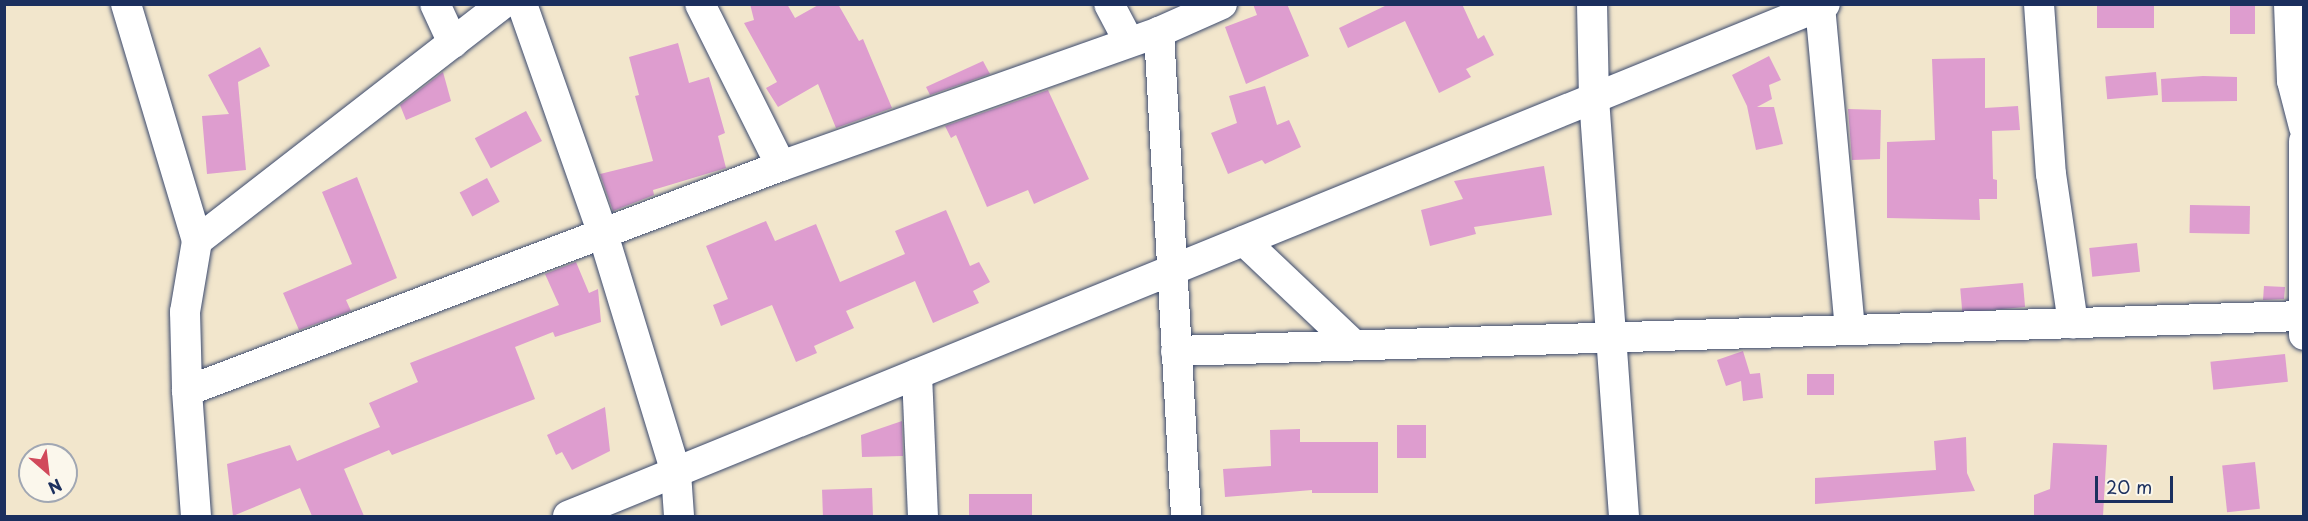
<!DOCTYPE html>
<style>
body{margin:0}
#map{position:relative;width:2308px;height:521px;overflow:hidden;background:#f2e6cc;font-family:"Playpen Sans",sans-serif}
div>[style]{position:absolute}
.building>*{inset:0;background:#de9dcf;transform-origin:0 0}
.roads{filter:drop-shadow(0 0 2px #3b4a6e) drop-shadow(0 0 2px #3b4a6e)}
.minor>*{height:30px;margin:-15px;padding:0 15px;transform-origin:15px;border-radius:15px;background:#fff}
span{translate:-50% -50%;white-space:nowrap;text-align:center;line-height:1.15;-webkit-text-stroke:4.5px #fbf7ec;paint-order:stroke}
.frame{position:absolute;inset:0;border:6px solid #1b2f5e;pointer-events:none}
.north{position:absolute;left:18px;top:443px;width:60px;height:60px;box-sizing:border-box;background:#fbf7ec;border:2px solid #a1a7b3;border-radius:50%;rotate:152deg;font-size:16px;font-weight:700;line-height:24px;text-align:center;color:#1b2f5e}
.north::after{content:'';display:block;margin:auto;width:21px;height:27px;background:#d1495b;clip-path:polygon(50% 0,100% 100%,50% 72%,0 100%)}
.scale{position:absolute;left:2095px;top:476px;width:78px;height:27px;box-sizing:border-box;border:3px solid #1b2f5e;border-top:0;padding-left:8px;font-size:18px;line-height:21px;white-space:nowrap;color:#1b2f5e;-webkit-text-stroke:4px #fbf7ec;paint-order:stroke}
</style>
<div id="map">
<div class="building">
<i style="clip-path:polygon(750px 4px,787px 4px,795px 18px,820px 4px,838px 4px,859px 41px,863px 39px,892px 108px,836px 128px,818px 84px,778px 107px,766px 88px,777px 82px,744px 23px,754px 20px)"></i>
<i style="clip-path:polygon(1253px 4px,1287px 4px,1309px 56px,1246px 84px,1225px 27px,1257px 15px)"></i>
<i style="clip-path:polygon(1389px 4px,1462px 4px,1478px 39px,1484px 35px,1494px 55px,1466px 69px,1471px 77px,1439px 93px,1405px 21px,1348px 48px,1339px 28px)"></i>
<i style="left:2097px;top:4px;width:57px;height:24px"></i>
<i style="left:2230px;top:4px;width:25px;height:30px"></i>
<i style="clip-path:polygon(678px 43px,689px 83px,709px 77px,725px 133px,718px 136px,726px 168px,653px 190px,654px 195px,613px 211px,600px 174px,653px 161px,635px 96px,639px 95px,629px 57px)"></i>
<i style="clip-path:polygon(260px 47px,270px 66px,238px 82px,246px 170px,207px 174px,202px 116px,229px 114px,208px 75px)"></i>
<i style="clip-path:polygon(1769px 56px,1781px 80px,1769px 85px,1772px 99px,1757px 107px,1774px 107px,1783px 144px,1756px 150px,1747px 106px,1732px 75px)"></i>
<i style="clip-path:polygon(1985px 58px,1985px 108px,2018px 106px,2020px 130px,1992px 131px,1993px 179px,1997px 180px,1997px 199px,1979px 199px,1980px 220px,1887px 218px,1887px 142px,1935px 140px,1932px 59px)"></i>
<i style="clip-path:polygon(983px 61px,990px 74px,930px 95px,926px 87px)"></i>
<i style="clip-path:polygon(443px 72px,451px 101px,406px 120px,400px 105px)"></i>
<i style="left:2156px;top:72px;width:23px;height:51px;rotate:85deg"></i>
<i style="clip-path:polygon(2203px 76px,2237px 77px,2237px 101px,2162px 102px,2161px 79px)"></i>
<i style="clip-path:polygon(1265px 86px,1277px 125px,1289px 120px,1301px 147px,1265px 164px,1262px 160px,1228px 174px,1211px 133px,1237px 123px,1229px 96px)"></i>
<i style="clip-path:polygon(1048px 90px,1089px 179px,1034px 204px,1028px 190px,987px 207px,956px 135px,951px 138px,945px 126px)"></i>
<i style="clip-path:polygon(1848px 109px,1881px 110px,1880px 159px,1852px 160px)"></i>
<i style="left:526px;top:111px;width:34px;height:58px;rotate:62deg"></i>
<i style="clip-path:polygon(1544px 166px,1552px 215px,1474px 227px,1476px 234px,1430px 246px,1421px 210px,1463px 199px,1454px 181px)"></i>
<i style="clip-path:polygon(357px 177px,397px 278px,346px 300px,351px 311px,299px 330px,283px 293px,352px 264px,322px 192px)"></i>
<i style="left:487px;top:178px;width:27px;height:31px;rotate:62deg"></i>
<i style="left:2190px;top:205px;width:60px;height:28px;rotate:1deg"></i>
<i style="clip-path:polygon(946px 210px,970px 266px,979px 262px,990px 282px,973px 291px,979px 303px,933px 323px,915px 281px,846px 311px,854px 328px,814px 346px,817px 353px,796px 362px,772px 305px,721px 326px,713px 305px,728px 299px,706px 246px,766px 221px,775px 241px,816px 224px,840px 282px,905px 254px,895px 231px)"></i>
<i style="left:2137px;top:243px;width:29px;height:48px;rotate:84deg"></i>
<i style="clip-path:polygon(576px 262px,589px 293px,598px 289px,601px 322px,555px 337px,553px 332px,515px 347px,535px 399px,392px 455px,389px 450px,344px 469px,364px 516px,312px 516px,300px 488px,233px 516px,227px 464px,290px 445px,297px 461px,380px 427px,369px 403px,418px 382px,410px 363px,559px 305px,545px 274px)"></i>
<i style="left:2023px;top:283px;width:24px;height:63px;rotate:85deg"></i>
<i style="clip-path:polygon(2264px 286px,2285px 287px,2284px 299px,2263px 300px)"></i>
<i style="clip-path:polygon(1743px 351px,1750px 374px,1760px 373px,1763px 398px,1743px 401px,1741px 381px,1726px 386px,1717px 360px)"></i>
<i style="left:2285px;top:354px;width:28px;height:75px;rotate:84deg"></i>
<i style="left:1807px;top:374px;width:27px;height:21px"></i>
<i style="clip-path:polygon(605px 407px,610px 451px,572px 470px,562px 452px,556px 455px,547px 435px)"></i>
<i style="clip-path:polygon(902px 421px,903px 456px,862px 457px,861px 435px)"></i>
<i style="left:1397px;top:425px;width:29px;height:33px"></i>
<i style="clip-path:polygon(1300px 429px,1300px 442px,1378px 442px,1378px 493px,1312px 493px,1312px 490px,1225px 497px,1223px 469px,1271px 466px,1270px 430px)"></i>
<i style="clip-path:polygon(1966px 437px,1967px 473px,1975px 491px,1815px 504px,1815px 478px,1936px 470px,1934px 441px)"></i>
<i style="clip-path:polygon(2053px 443px,2107px 445px,2103px 516px,2034px 516px,2034px 495px,2050px 489px)"></i>
<i style="left:2255px;top:462px;width:47px;height:33px;rotate:84deg"></i>
<i style="left:872px;top:488px;width:28px;height:50px;rotate:88deg"></i>
<i style="left:969px;top:494px;width:63px;height:22px"></i>
</div>
<div class="roads">
<div class="minor">
<i style="left:126px;top:4px;width:247px;rotate:73.3deg"></i>
<i style="left:197px;top:241px;width:72px;rotate:99.6deg"></i>
<i style="left:185px;top:312px;width:79px;rotate:88.5deg"></i>
<i style="left:187px;top:391px;width:125px;rotate:85.9deg"></i>
<i style="left:435px;top:4px;width:43px;rotate:65.2deg"></i>
<i style="left:522px;top:4px;width:244px;rotate:70.6deg"></i>
<i style="left:603px;top:234px;width:250px;rotate:73deg"></i>
<i style="left:676px;top:473px;width:43px;rotate:86deg"></i>
<i style="left:700px;top:4px;width:181px;rotate:63.4deg"></i>
<i style="left:1109px;top:4px;width:43px;rotate:62.2deg"></i>
<i style="left:1592px;top:4px;width:94px;rotate:88.8deg"></i>
<i style="left:1594px;top:98px;width:419px;rotate:85.9deg"></i>
<i style="left:2039px;top:4px;width:170px;rotate:86deg"></i>
<i style="left:2051px;top:174px;width:151px;rotate:81.6deg"></i>
<i style="left:2289px;top:4px;width:77px;rotate:87.8deg"></i>
<i style="left:2292px;top:81px;width:48px;rotate:75.4deg"></i>
<i style="left:1820px;top:6px;width:325px;rotate:84.7deg"></i>
<i style="left:1159px;top:32px;width:485px;rotate:86.8deg"></i>
<i style="left:2304px;top:141px;width:194px;rotate:90deg"></i>
<i style="left:197px;top:241px;width:386px;rotate:-37.8deg"></i>
<i style="left:1244px;top:241px;width:151px;rotate:43.4deg"></i>
<i style="left:1176px;top:351px;width:1128px;rotate:-1.78deg"></i>
<i style="left:917px;top:374px;width:142px;rotate:87.6deg"></i>
<i style="left:187px;top:391px;width:635px;rotate:-20.75deg"></i>
<i style="left:781px;top:166px;width:401px;rotate:-19.5deg"></i>
<i style="left:1159px;top:32px;width:69px;rotate:-24deg"></i>
<i style="left:568px;top:516px;width:1357px;rotate:-22.16deg"></i>
</div>
</div>
<div class="frame"></div>
<div class="north">N</div>
<div class="scale">20 m</div>
</div>
